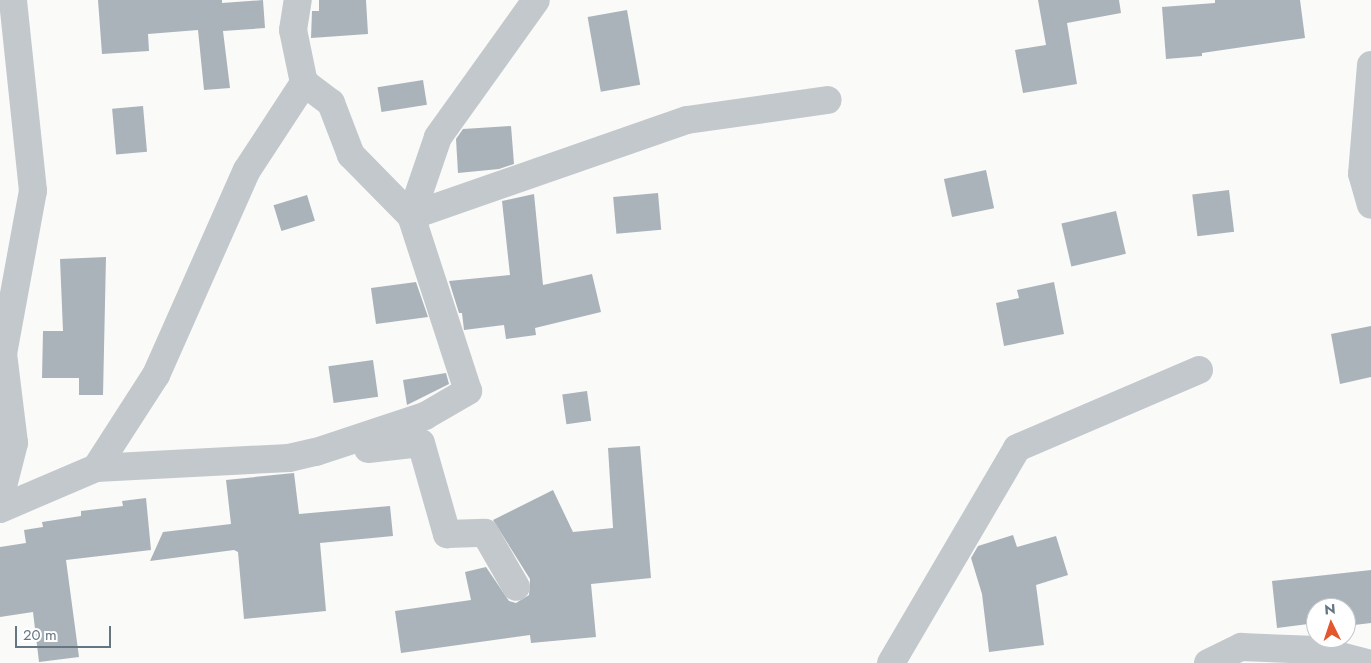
<!DOCTYPE html>
<style>
body{margin:0}
#map{position:relative;width:1371px;height:663px;overflow:hidden;background:#fafaf8;font-family:Jost,sans-serif}
div>[style]{position:absolute}
.building>*{inset:0;background:#aab3b9;transform-origin:0 0}
.minor>*{height:28px;margin:-14px;padding:0 14px;transform-origin:14px;border-radius:14px;background:#c3c8cc}
span{translate:-50% -50%;white-space:nowrap;text-align:center;line-height:1.15;-webkit-text-stroke:5px #fff;paint-order:stroke}
.north{position:absolute;left:1306px;top:598px;width:50px;height:50px;box-sizing:border-box;background:#fff;border:1px solid #c1c8cd;border-radius:50%;rotate:356deg;font-size:14px;font-weight:700;line-height:20px;text-align:center;color:#657683}
.north::after{content:'';display:block;margin:auto;width:18px;height:22px;background:#e4572e;clip-path:polygon(50% 0,100% 100%,50% 72%,0 100%)}
.scale{position:absolute;left:15px;top:626px;width:96px;height:22px;box-sizing:border-box;border:2px solid #657683;border-top:0;padding-left:6px;font-size:15px;line-height:18px;white-space:nowrap;color:#657683;-webkit-text-stroke:4px #fff;paint-order:stroke}
</style>
<div id="map">
<div class="building">
<i style="clip-path:polygon(98px 0,222px 0,222px 3px,263px 0,265px 28px,223px 31px,230px 88px,204px 90px,198px 30px,148px 34px,149px 51px,102px 54px)"></i>
<i style="clip-path:polygon(319px 0,366px 0,368px 34px,311px 38px,312px 11px,319px 11px)"></i>
<i style="clip-path:polygon(1038px 0,1119px 0,1121px 13px,1067px 23px,1077px 84px,1023px 93px,1015px 50px,1046px 45px)"></i>
<i style="clip-path:polygon(1215px 0,1300px 0,1305px 38px,1202px 53px,1202px 56px,1166px 59px,1162px 7px,1215px 3px)"></i>
<i style="left:627px;top:10px;width:76px;height:40px;rotate:80deg"></i>
<i style="left:423px;top:80px;width:25px;height:46px;rotate:81deg"></i>
<i style="left:143px;top:106px;width:46px;height:31px;rotate:85deg"></i>
<i style="clip-path:polygon(511px 126px,514px 164px,499px 169px,458px 173px,456px 139px,463px 129px)"></i>
<i style="left:986px;top:170px;width:39px;height:43px;rotate:78deg"></i>
<i style="left:1229px;top:190px;width:42px;height:37px;rotate:83deg"></i>
<i style="left:658px;top:193px;width:37px;height:45px;rotate:85deg"></i>
<i style="clip-path:polygon(534px 194px,543px 285px,592px 274px,601px 312px,535px 328px,536px 335px,506px 339px,504px 325px,464px 330px,462px 313px,459px 313px,449px 281px,510px 275px,502px 201px)"></i>
<i style="left:307px;top:195px;width:27px;height:35px;rotate:73deg"></i>
<i style="left:1116px;top:211px;width:44px;height:56px;rotate:77deg"></i>
<i style="clip-path:polygon(106px 257px,103px 395px,79px 395px,79px 378px,42px 378px,43px 331px,63px 331px,60px 259px)"></i>
<i style="clip-path:polygon(416px 282px,428px 317px,376px 324px,371px 288px)"></i>
<i style="clip-path:polygon(1054px 282px,1064px 334px,1004px 346px,996px 303px,1019px 298px,1017px 290px)"></i>
<i style="clip-path:polygon(1371px 326px,1371px 377px,1340px 384px,1331px 334px)"></i>
<i style="left:373px;top:360px;width:37px;height:45px;rotate:82deg"></i>
<i style="clip-path:polygon(446px 373px,449px 384px,407px 405px,403px 380px)"></i>
<i style="left:587px;top:391px;width:30px;height:25px;rotate:82deg"></i>
<i style="clip-path:polygon(640px 446px,651px 578px,591px 584px,596px 637px,531px 643px,530px 635px,401px 653px,395px 611px,471px 600px,465px 572px,486px 567px,509px 601px,516px 603px,529px 595px,530px 579px,493px 520px,553px 490px,573px 532px,613px 528px,608px 448px)"></i>
<i style="clip-path:polygon(294px 473px,299px 514px,390px 506px,393px 536px,320px 543px,326px 611px,244px 619px,238px 552px,234px 550px,150px 561px,163px 532px,231px 524px,226px 480px)"></i>
<i style="clip-path:polygon(146px 498px,151px 550px,66px 560px,79px 657px,39px 662px,33px 612px,0 617px,0 547px,26px 543px,24px 530px,43px 527px,42px 522px,81px 516px,81px 511px,123px 506px,122px 501px)"></i>
<i style="clip-path:polygon(1013px 535px,1017px 547px,1056px 536px,1068px 575px,1036px 585px,1044px 645px,989px 652px,982px 594px,971px 558px,978px 546px)"></i>
<i style="clip-path:polygon(1371px 570px,1371px 623px,1346px 626px,1346px 608px,1316px 608px,1316px 623px,1277px 628px,1272px 581px)"></i>
</div>
<div class="minor">
<i style="left:1371px;top:65px;width:109px;rotate:94.7deg"></i>
<i style="left:1362px;top:174px;width:32px;rotate:74deg"></i>
<i style="left:411px;top:216px;width:292px;rotate:-19.2deg"></i>
<i style="left:687px;top:120px;width:142px;rotate:-8.1deg"></i>
<i style="left:411px;top:216px;width:83px;rotate:-71.1deg"></i>
<i style="left:438px;top:137px;width:168px;rotate:-54.4deg"></i>
<i style="left:368px;top:449px;width:53px;rotate:-6.5deg"></i>
<i style="left:421px;top:443px;width:95px;rotate:74.1deg"></i>
<i style="left:447px;top:534px;width:38px;rotate:-2deg"></i>
<i style="left:485px;top:533px;width:62px;rotate:60.1deg"></i>
<i style="left:96px;top:468px;width:111px;rotate:-57.2deg"></i>
<i style="left:156px;top:375px;width:224px;rotate:-66.1deg"></i>
<i style="left:247px;top:170px;width:104px;rotate:-56.8deg"></i>
<i style="left:0;top:498px;width:57px;rotate:-75.7deg"></i>
<i style="left:14px;top:443px;width:90px;rotate:-97deg"></i>
<i style="left:3px;top:354px;width:166px;rotate:-79.6deg"></i>
<i style="left:33px;top:191px;width:192px;rotate:-96deg"></i>
<i style="left:0;top:509px;width:104px;rotate:-23.1deg"></i>
<i style="left:96px;top:468px;width:193px;rotate:-3deg"></i>
<i style="left:289px;top:458px;width:28px;rotate:-13deg"></i>
<i style="left:316px;top:452px;width:115px;rotate:-18.3deg"></i>
<i style="left:425px;top:416px;width:50px;rotate:-30.2deg"></i>
<i style="left:468px;top:391px;width:184px;rotate:-108deg"></i>
<i style="left:411px;top:216px;width:86px;rotate:-134.5deg"></i>
<i style="left:351px;top:155px;width:56px;rotate:-111deg"></i>
<i style="left:331px;top:103px;width:34px;rotate:-143deg"></i>
<i style="left:304px;top:83px;width:54px;rotate:-101.7deg"></i>
<i style="left:293px;top:30px;width:30px;rotate:-81deg"></i>
<i style="left:891px;top:663px;width:249px;rotate:-59.6deg"></i>
<i style="left:1017px;top:448px;width:198px;rotate:-23.2deg"></i>
<i style="left:1208px;top:663px;width:37px;rotate:-26deg"></i>
<i style="left:1241px;top:647px;width:76px;rotate:2.3deg"></i>
<i style="left:1317px;top:650px;width:52px;rotate:14.6deg"></i>
</div>
<div class="north">N</div>
<div class="scale">20 m</div>
</div>
